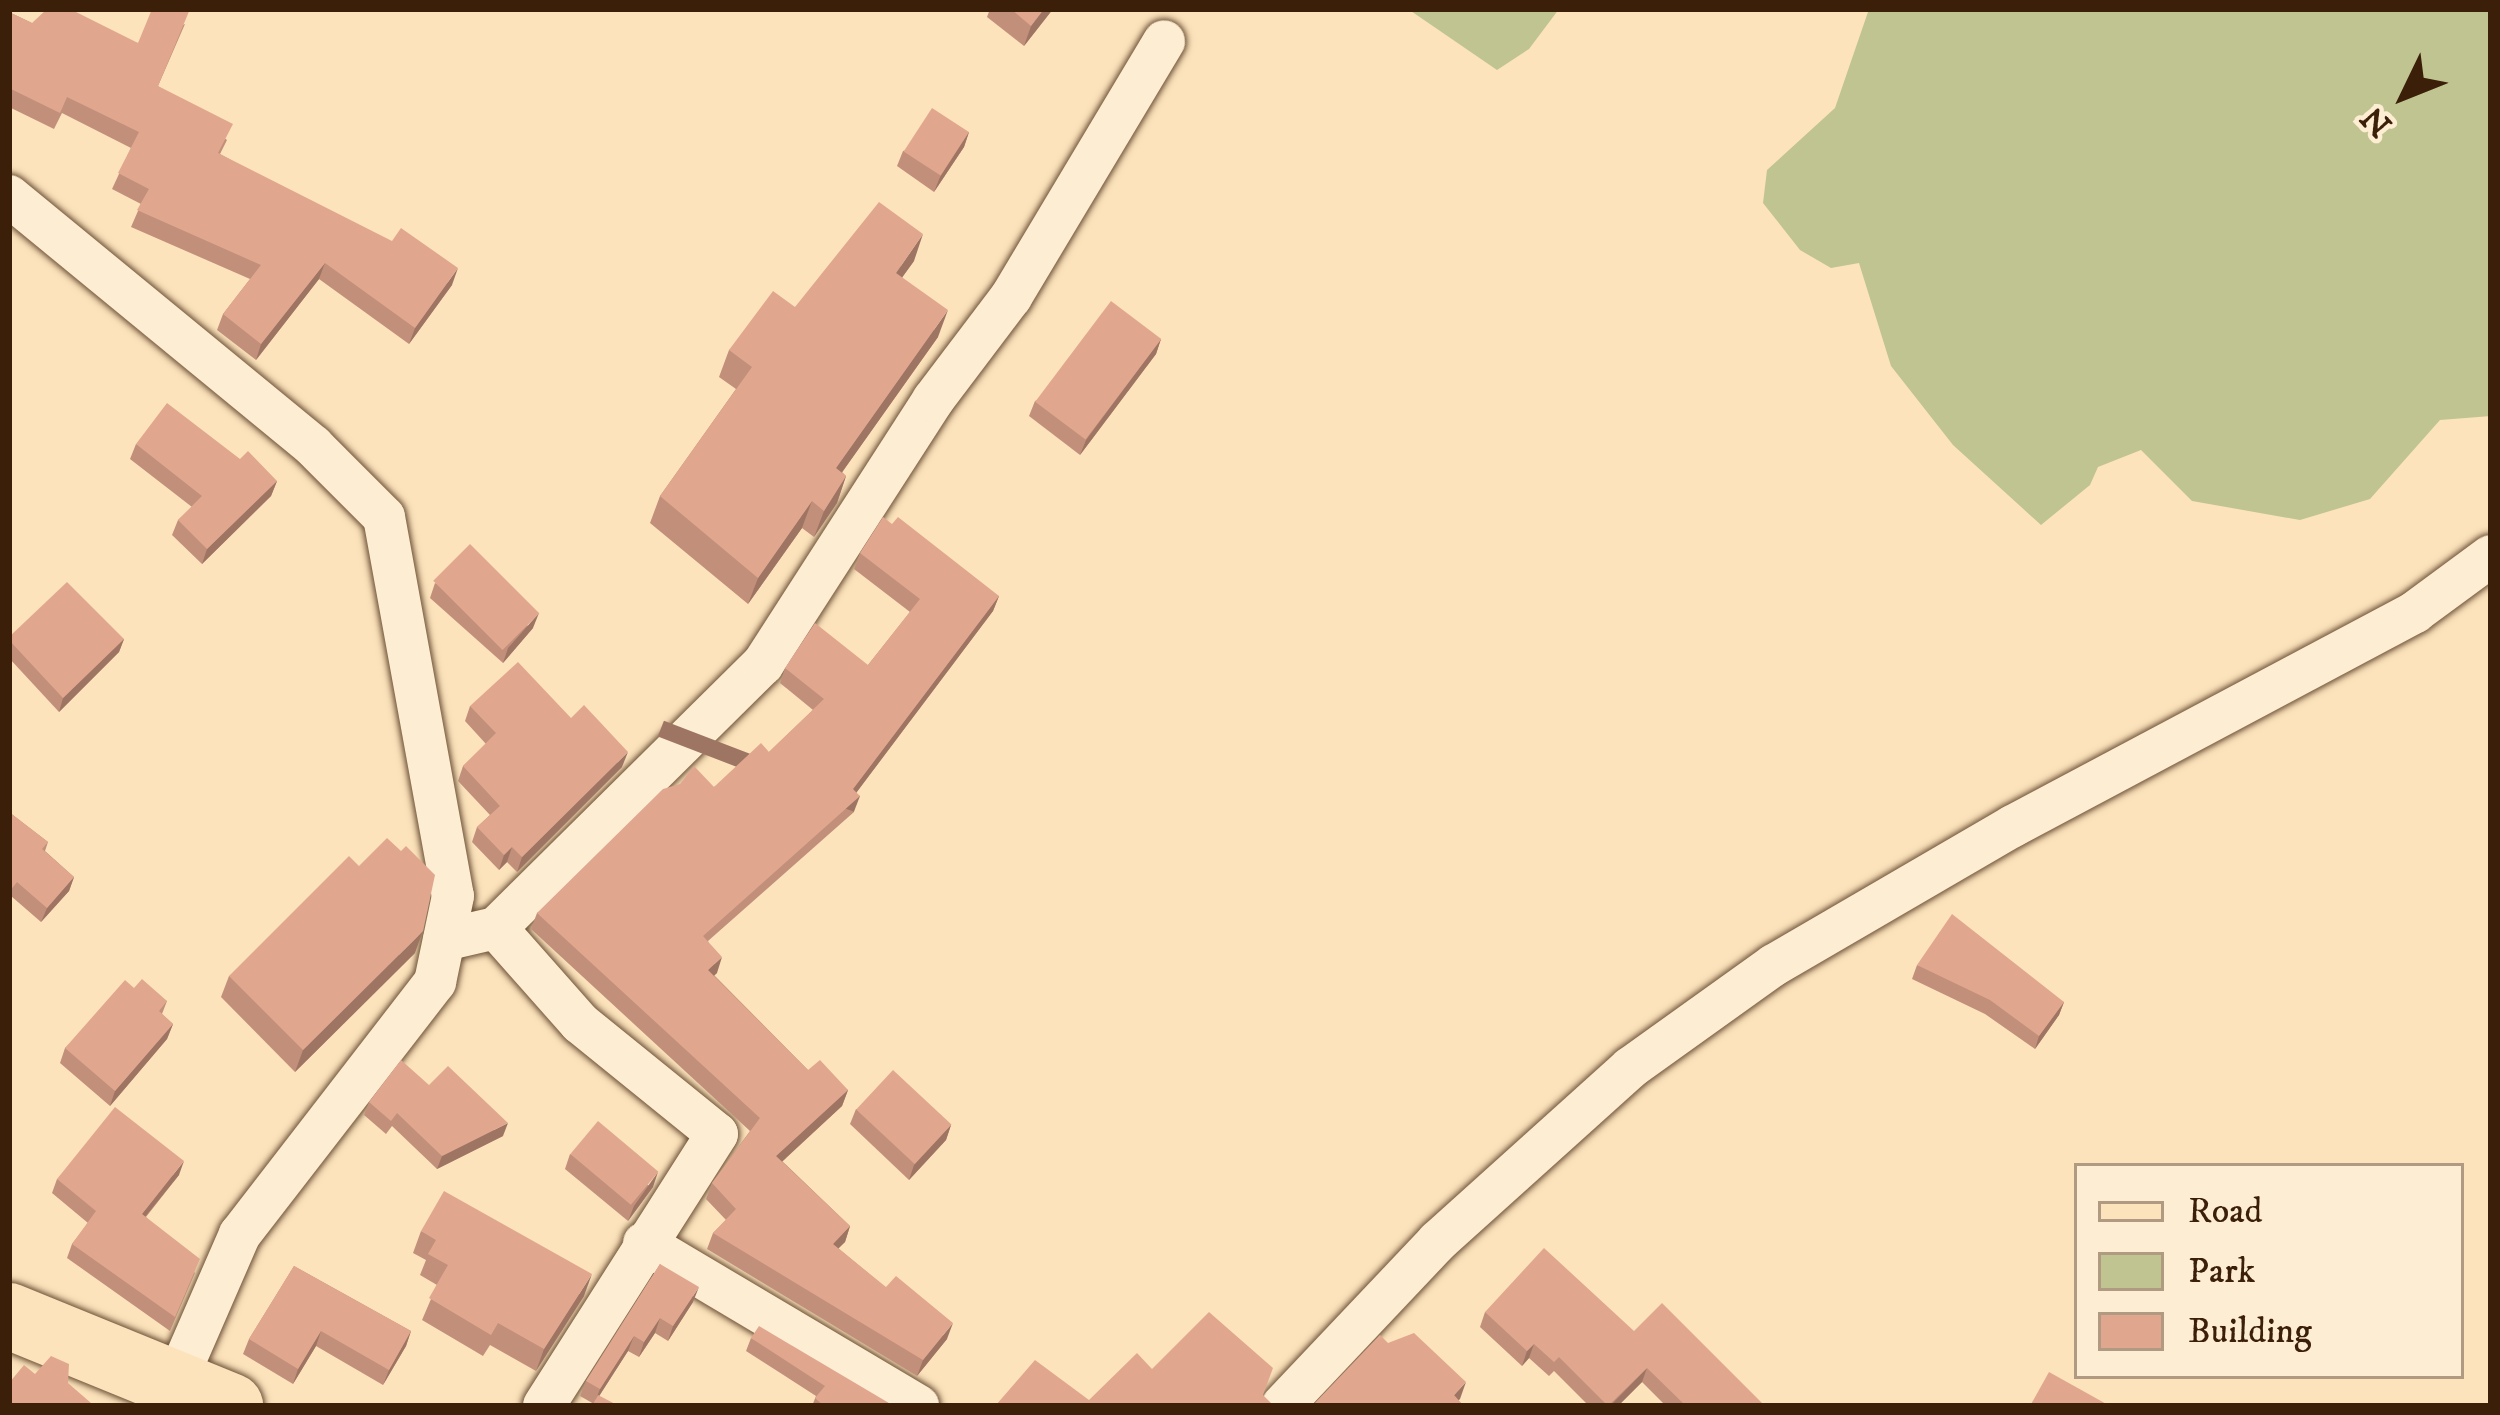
<!DOCTYPE html>
<style>
body{margin:0}
#map{position:relative;width:2500px;height:1415px;overflow:hidden;background:#fce3bc;font-family:"IM FELL DW Pica",serif}
div>[style]{position:absolute}
.green>*{inset:0;background:#bfc491}
.roads{filter:drop-shadow(0 0 3px #6c5035) drop-shadow(0 0 3px #6c5035)}
.street>*{height:42px;margin:-21px;padding:0 21px;transform-origin:21px;border-radius:21px;background:#fdedd3}
.primary>*{height:66px;margin:-33px;padding:0 33px;transform-origin:33px;border-radius:33px;background:#fce3bc}
.wall>*{inset:0;background:#c2907a}
.shaded-wall>*{inset:0;background:#9e7563;transform-origin:0 0}
.building>*{inset:0;background:#e1a78e;transform-origin:0 0}
span{translate:-50% -50%;white-space:nowrap;text-align:center;line-height:1.15;-webkit-text-stroke:9px #fdedd3;paint-order:stroke}
.frame{position:absolute;inset:0;border:12px solid #3c1f08;pointer-events:none}
.legend{position:absolute;left:2074px;top:1163px;width:390px;height:216px;box-sizing:border-box;background:#fdedd3;border:3px solid #b09b82;margin:0;padding:15px 21px;list-style:none;font-size:36px;color:#3c1f08}
.legend li{display:flex;align-items:center;gap:24px;height:60px}
.legend b{width:60px;border:3px solid #b09b82}
.north{position:absolute;left:2344px;top:36px;width:120px;height:120px;-webkit-text-stroke:9px #fdedd3;paint-order:stroke;rotate:227deg;font-size:33px;font-weight:700;line-height:48px;text-align:center;color:#3c1f08}
.north::after{content:'';display:block;margin:auto;width:42px;height:54px;background:#3c1f08;clip-path:polygon(50% 0,100% 100%,50% 72%,0 100%)}
</style>
<div id="map">
<div class="green">
<i style="clip-path:polygon(1408px 9px,1559px 9px,1529px 49px,1497px 70px)"></i>
<i style="clip-path:polygon(1869px 9px,2491px 9px,2491px 416px,2440px 420px,2370px 499px,2300px 520px,2192px 501px,2141px 450px,2098px 467px,2090px 485px,2041px 525px,1953px 445px,1891px 366px,1859px 263px,1831px 268px,1800px 250px,1763px 203px,1767px 170px,1835px 108px)"></i>
</div>
<div class="roads">
<div class="street">
<i style="left:9px;top:196px;width:394px;rotate:39.4deg"></i>
<i style="left:313px;top:446px;width:100px;rotate:45deg"></i>
<i style="left:384px;top:517px;width:385px;rotate:79.7deg"></i>
<i style="left:453px;top:896px;width:88px;rotate:101.8deg"></i>
<i style="left:435px;top:982px;width:319px;rotate:127.7deg"></i>
<i style="left:240px;top:1234px;width:160px;rotate:113.5deg"></i>
<i style="left:496px;top:928px;width:127px;rotate:48.5deg"></i>
<i style="left:580px;top:1023px;width:176px;rotate:39deg"></i>
<i style="left:717px;top:1134px;width:322px;rotate:122.5deg"></i>
<i style="left:444px;top:940px;width:53px;rotate:-13deg"></i>
<i style="left:496px;top:928px;width:375px;rotate:-44.7deg"></i>
<i style="left:763px;top:664px;width:314px;rotate:-57.2deg"></i>
<i style="left:933px;top:400px;width:129px;rotate:-52.9deg"></i>
<i style="left:1011px;top:297px;width:298px;rotate:-59.1deg"></i>
<i style="left:644px;top:1243px;width:319px;rotate:30.7deg"></i>
<i style="left:1282px;top:1406px;width:227px;rotate:-46.6deg"></i>
<i style="left:1438px;top:1241px;width:258px;rotate:-42deg"></i>
<i style="left:1630px;top:1068px;width:177px;rotate:-35.6deg"></i>
<i style="left:1774px;top:965px;width:276px;rotate:-30.2deg"></i>
<i style="left:2013px;top:826px;width:455px;rotate:-28deg"></i>
<i style="left:2415px;top:612px;width:94px;rotate:-36.4deg"></i>
</div>
<div class="primary">
<i style="left:9px;top:1316px;width:239px;rotate:22.2deg"></i>
</div>
</div>
<div class="wall">
<i style="clip-path:polygon(990px 9px,1053px 9px,1024px 46px,987px 17px)"></i>
<i style="clip-path:polygon(9px 12px,32px 23px,138px 43px,185px 24px,158px 86px,227px 140px,220px 154px,452px 285px,409px 344px,319px 279px,256px 360px,217px 330px,223px 314px,250px 279px,131px 227px,141px 204px,112px 189px,131px 148px,62px 113px,54px 129px,9px 107px)"></i>
<i style="clip-path:polygon(969px 132px,964px 147px,934px 192px,897px 166px,903px 151px)"></i>
<i style="clip-path:polygon(914px 261px,902px 277px,938px 337px,842px 472px,846px 476px,837px 503px,814px 537px,802px 528px,748px 604px,650px 523px,660px 496px,736px 389px,719px 377px,729px 350px,795px 307px)"></i>
<i style="clip-path:polygon(1161px 339px,1156px 354px,1080px 455px,1029px 416px,1035px 401px)"></i>
<i style="clip-path:polygon(136px 444px,277px 481px,271px 496px,202px 564px,172px 535px,178px 520px,192px 507px,130px 459px)"></i>
<i style="clip-path:polygon(860px 553px,999px 596px,993px 611px,856px 793px,854px 812px,708px 941px,717px 973px,714px 975px,808px 1070px,848px 1090px,842px 1106px,782px 1161px,850px 1226px,845px 1242px,838px 1248px,947px 1339px,917px 1376px,707px 1249px,713px 1233px,726px 1220px,706px 1199px,712px 1183px,750px 1131px,531px 929px,537px 913px,714px 787px,769px 752px,813px 710px,780px 683px,785px 668px,868px 665px,910px 612px,854px 569px)"></i>
<i style="clip-path:polygon(435px 583px,533px 628px,503px 663px,430px 598px)"></i>
<i style="clip-path:polygon(9px 637px,124px 639px,119px 652px,59px 712px,9px 658px)"></i>
<i style="clip-path:polygon(470px 706px,571px 718px,622px 767px,517px 872px,507px 862px,499px 870px,472px 842px,477px 827px,490px 815px,458px 781px,463px 766px,486px 744px,465px 721px)"></i>
<i style="clip-path:polygon(9px 812px,48px 842px,45px 851px,74px 877px,69px 891px,41px 922px,11px 896px)"></i>
<i style="clip-path:polygon(415px 953px,295px 1072px,221px 997px,229px 976px)"></i>
<i style="clip-path:polygon(1917px 965px,2064px 1002px,2059px 1015px,2035px 1049px,1985px 1014px,1912px 979px)"></i>
<i style="clip-path:polygon(134px 988px,167px 1001px,162px 1014px,173px 1024px,167px 1039px,110px 1106px,60px 1063px,65px 1048px)"></i>
<i style="clip-path:polygon(429px 1085px,503px 1136px,437px 1169px,392px 1126px,386px 1134px,364px 1115px,369px 1102px)"></i>
<i style="clip-path:polygon(856px 1109px,951px 1125px,946px 1140px,909px 1180px,850px 1124px)"></i>
<i style="clip-path:polygon(570px 1154px,653px 1187px,628px 1221px,565px 1169px)"></i>
<i style="clip-path:polygon(179px 1175px,146px 1217px,195px 1273px,170px 1331px,67px 1258px,72px 1244px,88px 1223px,52px 1193px,57px 1179px)"></i>
<i style="clip-path:polygon(421px 1231px,584px 1296px,536px 1371px,490px 1345px,483px 1356px,422px 1320px,437px 1285px,420px 1275px,426px 1260px,413px 1253px)"></i>
<i style="clip-path:polygon(660px 1264px,693px 1302px,668px 1341px,655px 1333px,639px 1357px,628px 1351px,594px 1404px,580px 1396px,586px 1381px)"></i>
<i style="clip-path:polygon(294px 1266px,411px 1331px,406px 1346px,383px 1385px,316px 1346px,293px 1384px,243px 1354px,249px 1339px)"></i>
<i style="clip-path:polygon(1485px 1312px,1634px 1331px,1765px 1406px,1666px 1406px,1642px 1382px,1618px 1406px,1589px 1406px,1554px 1371px,1549px 1376px,1529px 1358px,1522px 1366px,1480px 1327px)"></i>
<i style="clip-path:polygon(751px 1338px,894px 1406px,812px 1406px,816px 1396px,746px 1351px)"></i>
</div>
<div class="shaded-wall">
<i style="clip-path:polygon(1044px 9px,1053px 9px,1024px 46px,1031px 26px)"></i>
<i style="clip-path:polygon(969px 132px,964px 147px,934px 192px,940px 177px)"></i>
<i style="clip-path:polygon(923px 234px,914px 261px,886px 300px,896px 273px)"></i>
<i style="clip-path:polygon(325px 263px,319px 279px,256px 360px,261px 344px)"></i>
<i style="clip-path:polygon(458px 268px,452px 285px,409px 344px,415px 328px)"></i>
<i style="clip-path:polygon(948px 310px,938px 337px,826px 495px,836px 468px)"></i>
<i style="clip-path:polygon(1161px 339px,1156px 354px,1080px 455px,1086px 440px)"></i>
<i style="clip-path:polygon(846px 476px,837px 503px,814px 537px,824px 511px)"></i>
<i style="clip-path:polygon(277px 481px,271px 496px,202px 564px,207px 549px)"></i>
<i style="clip-path:polygon(812px 501px,802px 528px,748px 604px,758px 578px)"></i>
<i style="clip-path:polygon(999px 596px,993px 611px,847px 805px,853px 789px)"></i>
<i style="clip-path:polygon(539px 613px,533px 628px,503px 663px,508px 648px)"></i>
<i style="clip-path:polygon(124px 639px,119px 652px,59px 712px,63px 698px)"></i>
<i style="clip-path:polygon(628px 752px,622px 767px,517px 872px,522px 857px)"></i>
<i style="left:860px;top:796px;width:17px;height:210px;rotate:111deg"></i>
<i style="clip-path:polygon(512px 847px,507px 862px,499px 870px,504px 855px)"></i>
<i style="clip-path:polygon(74px 877px,69px 891px,41px 922px,47px 908px)"></i>
<i style="clip-path:polygon(423px 931px,415px 953px,295px 1072px,303px 1050px)"></i>
<i style="clip-path:polygon(722px 957px,717px 973px,703px 986px,708px 970px)"></i>
<i style="clip-path:polygon(2064px 1002px,2059px 1015px,2035px 1049px,2039px 1036px)"></i>
<i style="clip-path:polygon(173px 1024px,167px 1039px,110px 1106px,115px 1091px)"></i>
<i style="clip-path:polygon(848px 1090px,842px 1106px,771px 1172px,776px 1156px)"></i>
<i style="clip-path:polygon(508px 1123px,503px 1136px,437px 1169px,442px 1156px)"></i>
<i style="clip-path:polygon(951px 1125px,946px 1140px,909px 1180px,914px 1165px)"></i>
<i style="clip-path:polygon(184px 1161px,179px 1175px,136px 1228px,142px 1214px)"></i>
<i style="clip-path:polygon(658px 1172px,653px 1187px,628px 1221px,634px 1206px)"></i>
<i style="clip-path:polygon(850px 1226px,845px 1242px,827px 1260px,833px 1244px)"></i>
<i style="clip-path:polygon(592px 1274px,584px 1296px,536px 1371px,544px 1349px)"></i>
<i style="clip-path:polygon(699px 1287px,693px 1302px,668px 1341px,673px 1326px)"></i>
<i style="clip-path:polygon(660px 1318px,655px 1333px,639px 1357px,644px 1342px)"></i>
<i style="clip-path:polygon(953px 1323px,947px 1339px,917px 1376px,923px 1360px)"></i>
<i style="clip-path:polygon(321px 1331px,316px 1346px,293px 1384px,298px 1369px)"></i>
<i style="clip-path:polygon(411px 1331px,406px 1346px,383px 1385px,389px 1370px)"></i>
<i style="clip-path:polygon(634px 1336px,628px 1351px,594px 1404px,600px 1389px)"></i>
<i style="clip-path:polygon(1534px 1344px,1529px 1358px,1522px 1366px,1527px 1351px)"></i>
<i style="clip-path:polygon(1647px 1368px,1642px 1382px,1618px 1406px,1610px 1406px)"></i>
<i style="clip-path:polygon(1466px 1382px,1460px 1399px,1453px 1406px,1454px 1395px)"></i>
</div>
<div class="building">
<i style="clip-path:polygon(47px 9px,70px 9px,138px 43px,152px 9px,190px 9px,158px 86px,233px 124px,218px 153px,392px 241px,401px 228px,458px 268px,415px 328px,325px 263px,261px 344px,223px 314px,261px 265px,137px 210px,149px 189px,118px 173px,139px 132px,67px 97px,60px 113px,9px 88px,9px 12px,32px 23px)"></i>
<i style="clip-path:polygon(1011px 9px,1044px 9px,1031px 26px)"></i>
<i style="left:932px;top:108px;width:44px;height:52px;rotate:33deg"></i>
<i style="clip-path:polygon(879px 202px,923px 234px,896px 273px,948px 310px,836px 468px,846px 476px,824px 511px,812px 501px,758px 578px,660px 496px,752px 367px,729px 350px,773px 291px,795px 307px)"></i>
<i style="left:1111px;top:301px;width:63px;height:126px;rotate:37deg"></i>
<i style="clip-path:polygon(167px 403px,240px 459px,248px 451px,277px 481px,207px 549px,178px 520px,202px 496px,136px 444px)"></i>
<i style="clip-path:polygon(883px 517px,892px 524px,898px 517px,999px 596px,853px 789px,860px 796px,703px 936px,722px 957px,708px 970px,808px 1070px,820px 1060px,848px 1090px,776px 1156px,850px 1226px,833px 1244px,886px 1287px,896px 1276px,953px 1323px,923px 1360px,713px 1233px,736px 1209px,712px 1183px,760px 1118px,537px 913px,663px 789px,680px 784px,694px 766px,714px 787px,761px 743px,769px 752px,824px 699px,785px 668px,815px 623px,868px 665px,920px 599px,860px 553px)"></i>
<i style="left:470px;top:544px;width:98px;height:52px;rotate:45deg"></i>
<i style="clip-path:polygon(67px 582px,124px 639px,63px 698px,9px 640px,9px 637px)"></i>
<i style="clip-path:polygon(518px 662px,571px 718px,584px 705px,628px 752px,522px 857px,512px 847px,504px 855px,477px 827px,500px 806px,463px 766px,496px 733px,470px 706px)"></i>
<i style="clip-path:polygon(9px 812px,48px 842px,42px 849px,74px 877px,47px 908px,17px 882px,9px 892px)"></i>
<i style="clip-path:polygon(387px 838px,401px 851px,406px 846px,435px 875px,423px 931px,303px 1050px,229px 976px,349px 856px,359px 866px)"></i>
<i style="clip-path:polygon(1952px 914px,2064px 1002px,2039px 1036px,1990px 1000px,1917px 965px)"></i>
<i style="clip-path:polygon(142px 979px,167px 1001px,159px 1011px,173px 1024px,115px 1091px,65px 1048px,125px 980px,134px 988px)"></i>
<i style="clip-path:polygon(401px 1060px,429px 1085px,448px 1066px,508px 1123px,442px 1156px,397px 1113px,391px 1121px,369px 1102px)"></i>
<i style="left:893px;top:1070px;width:80px;height:54px;rotate:43deg"></i>
<i style="clip-path:polygon(115px 1107px,184px 1161px,142px 1214px,200px 1259px,175px 1317px,72px 1244px,96px 1211px,57px 1179px)"></i>
<i style="left:598px;top:1121px;width:79px;height:43px;rotate:40deg"></i>
<i style="clip-path:polygon(444px 1191px,592px 1274px,544px 1349px,498px 1323px,491px 1335px,429px 1298px,448px 1265px,428px 1254px,436px 1240px,421px 1231px)"></i>
<i style="clip-path:polygon(1544px 1248px,1634px 1331px,1662px 1303px,1765px 1406px,1686px 1406px,1647px 1368px,1608px 1406px,1559px 1357px,1554px 1362px,1534px 1344px,1527px 1351px,1485px 1312px)"></i>
<i style="clip-path:polygon(660px 1264px,699px 1287px,673px 1326px,660px 1318px,644px 1342px,634px 1336px,600px 1389px,586px 1381px)"></i>
<i style="clip-path:polygon(294px 1266px,411px 1331px,389px 1370px,321px 1331px,298px 1369px,249px 1339px)"></i>
<i style="clip-path:polygon(1209px 1312px,1273px 1368px,1263px 1395px,1274px 1406px,996px 1405px,1035px 1360px,1089px 1400px,1137px 1353px,1152px 1369px)"></i>
<i style="clip-path:polygon(759px 1326px,894px 1406px,824px 1406px,815px 1398px,825px 1386px,751px 1338px)"></i>
<i style="clip-path:polygon(1414px 1333px,1466px 1382px,1454px 1395px,1464px 1406px,1312px 1406px,1380px 1335px,1388px 1343px)"></i>
<i style="clip-path:polygon(51px 1356px,69px 1364px,68px 1383px,91px 1403px,88px 1406px,9px 1406px,9px 1383px,24px 1365px,35px 1374px)"></i>
<i style="clip-path:polygon(2049px 1372px,2110px 1406px,2030px 1406px)"></i>
<i style="clip-path:polygon(598px 1395px,619px 1406px,592px 1406px)"></i>
</div>
<div class="frame"></div>
<ul class="legend">
<li><b style="height:15px;background:#fce3bc"></b>Road</li>
<li><b style="height:33px;background:#bfc491"></b>Park</li>
<li><b style="height:33px;background:#e1a78e"></b>Building</li>
</ul>
<div class="north">N</div>
</div>
